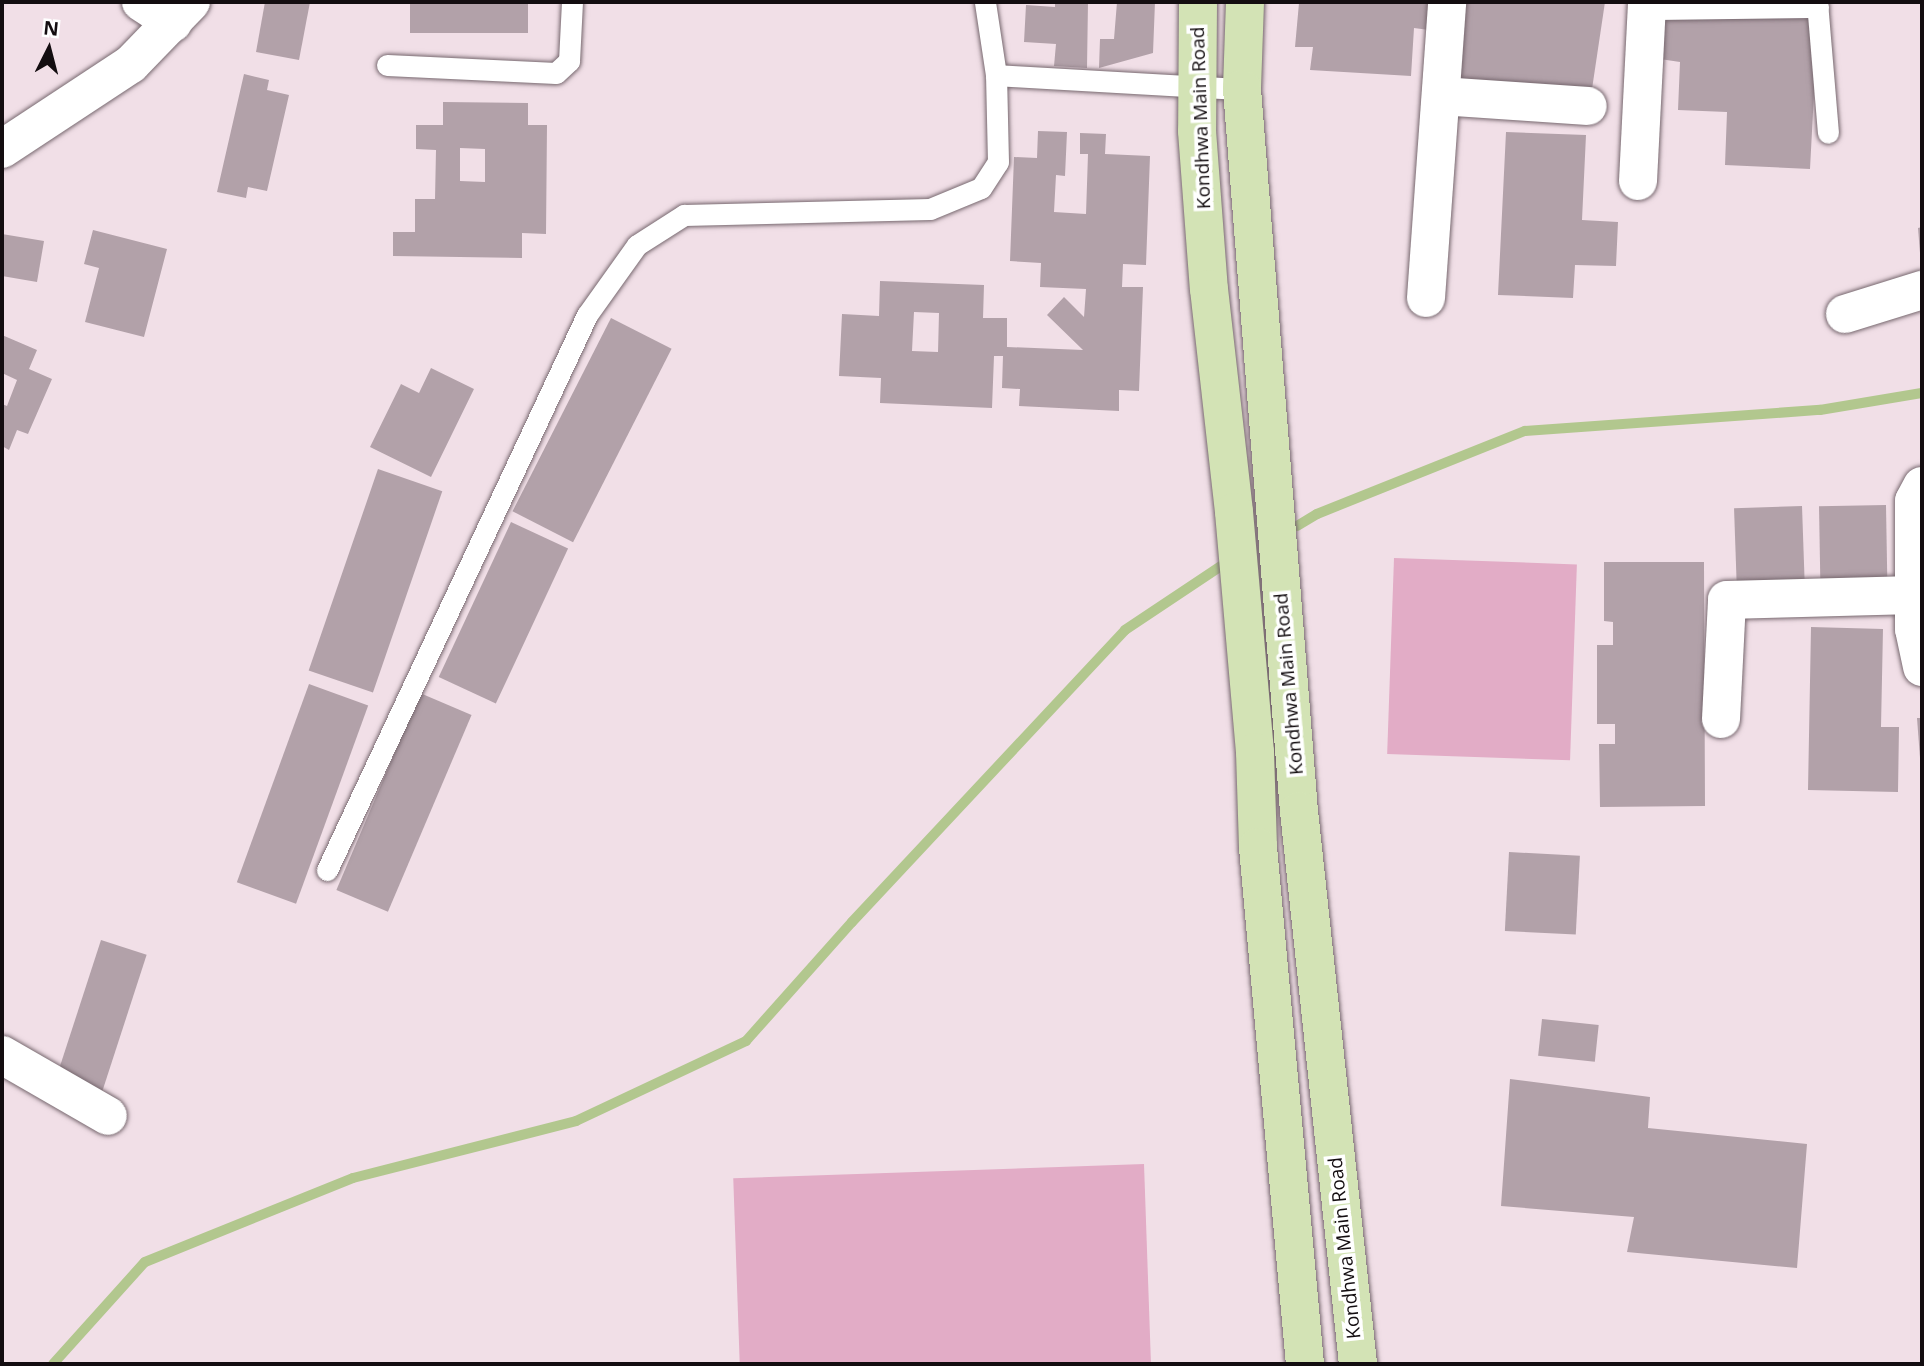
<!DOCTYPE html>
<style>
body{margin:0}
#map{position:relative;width:1924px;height:1366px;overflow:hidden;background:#f1dfe7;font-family:"Open Sans",sans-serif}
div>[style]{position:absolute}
.green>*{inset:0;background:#e2acc6;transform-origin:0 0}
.stream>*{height:10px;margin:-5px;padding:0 5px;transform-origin:5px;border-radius:5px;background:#b2c78e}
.building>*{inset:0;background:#b2a1a9;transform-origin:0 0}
.roads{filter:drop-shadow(0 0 2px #77686f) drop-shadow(0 0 2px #77686f)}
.lane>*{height:21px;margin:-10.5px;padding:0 10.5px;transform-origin:10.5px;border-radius:10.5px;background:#fff}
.street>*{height:38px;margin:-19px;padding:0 19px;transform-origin:19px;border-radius:19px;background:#fff}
.primary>*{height:38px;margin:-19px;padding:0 19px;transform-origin:19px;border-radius:19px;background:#d3e3b5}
span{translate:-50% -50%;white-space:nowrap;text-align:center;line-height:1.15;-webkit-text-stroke:7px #fff;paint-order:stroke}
.street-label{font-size:19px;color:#130d10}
.frame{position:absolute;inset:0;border:4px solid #130d10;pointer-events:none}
.north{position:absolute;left:14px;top:14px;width:70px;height:70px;-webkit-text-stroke:5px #fff;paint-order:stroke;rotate:6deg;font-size:19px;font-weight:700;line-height:28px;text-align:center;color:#130d10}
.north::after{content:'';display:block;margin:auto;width:24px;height:32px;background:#130d10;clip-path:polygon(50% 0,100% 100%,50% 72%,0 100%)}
</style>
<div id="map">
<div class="green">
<i style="left:1394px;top:558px;width:183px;height:196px;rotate:2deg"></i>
<i style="left:1144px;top:1164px;width:200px;height:411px;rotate:88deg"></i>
</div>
<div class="stream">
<i style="left:1297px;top:526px;width:23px;rotate:-31deg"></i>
<i style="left:1317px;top:514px;width:224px;rotate:-21.8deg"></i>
<i style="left:1525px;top:431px;width:296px;rotate:-4.1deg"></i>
<i style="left:1820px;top:410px;width:103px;rotate:-9.5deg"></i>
<i style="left:53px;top:1364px;width:137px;rotate:-48deg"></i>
<i style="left:145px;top:1262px;width:224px;rotate:-22deg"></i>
<i style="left:353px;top:1178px;width:230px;rotate:-14.3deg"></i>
<i style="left:576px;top:1121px;width:188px;rotate:-25.2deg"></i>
<i style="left:746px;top:1041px;width:159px;rotate:-48.3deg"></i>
<i style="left:852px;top:922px;width:400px;rotate:-46.9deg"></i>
<i style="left:1125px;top:630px;width:119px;rotate:-33.7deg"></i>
</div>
<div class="building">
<i style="clip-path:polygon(265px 2px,310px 2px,299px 60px,256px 52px)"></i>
<i style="left:410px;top:2px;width:118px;height:31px"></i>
<i style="clip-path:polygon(1055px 2px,1088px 2px,1087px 68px,1054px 66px,1056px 44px,1024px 42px,1026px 5px,1055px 7px)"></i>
<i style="clip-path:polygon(1117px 2px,1155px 2px,1153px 53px,1099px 68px,1100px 39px,1114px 39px)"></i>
<i style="clip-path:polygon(1431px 2px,1429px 30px,1414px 28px,1411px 76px,1310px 70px,1313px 47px,1295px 47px,1299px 3px)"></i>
<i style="clip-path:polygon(1456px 2px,1605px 2px,1592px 89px,1451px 83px)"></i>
<i style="clip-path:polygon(1663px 14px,1818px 17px,1810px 169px,1725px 165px,1727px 112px,1678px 110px,1680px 62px,1660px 59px)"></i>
<i style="clip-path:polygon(244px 74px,269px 80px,267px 90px,289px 95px,267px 191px,248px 187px,246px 198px,217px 192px)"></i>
<i style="clip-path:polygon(evenodd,443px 102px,528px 103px,528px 125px,547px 125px,546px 234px,522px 233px,522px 258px,393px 256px,393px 232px,415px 232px,415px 199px,435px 199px,436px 150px,416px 149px,416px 125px,443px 125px,443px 102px,460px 148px,485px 149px,485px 182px,460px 181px,460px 148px)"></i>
<i style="clip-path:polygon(evenodd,1038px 131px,1067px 132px,1065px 176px,1056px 175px,1054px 212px,1086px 214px,1088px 154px,1080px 154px,1080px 133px,1106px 134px,1105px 154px,1150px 156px,1146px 265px,1123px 264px,1122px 287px,1143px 287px,1139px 391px,1119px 390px,1119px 411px,1019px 406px,1020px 389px,1002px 388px,1003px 356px,994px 356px,992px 408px,880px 403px,881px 378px,839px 376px,842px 314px,879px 316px,880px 281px,984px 285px,983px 318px,1007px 318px,1007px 347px,1083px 350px,1047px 315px,1064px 297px,1084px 317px,1086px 289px,1040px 287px,1041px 263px,1010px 261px,1014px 157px,1037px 158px,1038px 131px,914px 312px,939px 313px,938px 352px,912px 351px,914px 312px)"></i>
<i style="clip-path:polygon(1506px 132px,1586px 135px,1582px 220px,1618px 222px,1616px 266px,1575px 265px,1573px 298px,1498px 295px)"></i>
<i style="clip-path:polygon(1922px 227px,1922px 253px,1920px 253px,1918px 228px)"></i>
<i style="clip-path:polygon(93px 230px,167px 249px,144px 337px,85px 322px,99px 268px,84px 264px)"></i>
<i style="clip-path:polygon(2px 234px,44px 241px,37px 282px,2px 276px)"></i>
<i style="left:611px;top:318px;width:68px;height:217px;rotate:27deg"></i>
<i style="clip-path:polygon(2px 335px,37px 350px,29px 369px,52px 379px,28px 434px,17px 430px,9px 450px,2px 446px,2px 404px,7px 406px,17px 380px,2px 373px)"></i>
<i style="clip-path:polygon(431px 368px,474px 389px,431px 477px,370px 447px,401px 384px,419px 393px)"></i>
<i style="left:378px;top:469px;width:68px;height:213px;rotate:19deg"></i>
<i style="left:1886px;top:505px;width:78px;height:67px;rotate:89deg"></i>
<i style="left:1802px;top:506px;width:76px;height:68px;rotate:88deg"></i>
<i style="left:511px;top:522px;width:63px;height:171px;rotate:25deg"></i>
<i style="clip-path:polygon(1604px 562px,1704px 562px,1705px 806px,1600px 807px,1599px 744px,1615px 744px,1615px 724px,1597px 724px,1597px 645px,1613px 645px,1613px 622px,1604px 621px)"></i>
<i style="clip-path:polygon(1811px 627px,1883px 629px,1881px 727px,1899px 727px,1898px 792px,1808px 790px)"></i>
<i style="left:309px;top:684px;width:63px;height:211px;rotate:20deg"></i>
<i style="left:420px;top:693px;width:56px;height:214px;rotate:23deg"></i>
<i style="clip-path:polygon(1917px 718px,1922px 718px,1922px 758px,1920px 758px)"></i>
<i style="left:1509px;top:852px;width:71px;height:79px;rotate:3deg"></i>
<i style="left:101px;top:940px;width:48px;height:143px;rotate:18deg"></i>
<i style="left:1542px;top:1019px;width:57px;height:37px;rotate:6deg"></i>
<i style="clip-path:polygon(1510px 1079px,1650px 1097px,1648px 1128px,1807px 1144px,1797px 1268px,1627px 1252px,1634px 1217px,1501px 1206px)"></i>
</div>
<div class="roads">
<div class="lane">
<i style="left:1817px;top:2px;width:131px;rotate:85.2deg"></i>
<i style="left:1647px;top:9px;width:171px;rotate:-0.7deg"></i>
<i style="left:387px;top:65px;width:169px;rotate:2.7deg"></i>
<i style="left:556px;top:73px;width:18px;rotate:-43deg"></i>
<i style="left:569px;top:61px;width:59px;rotate:-87.1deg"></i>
<i style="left:996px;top:75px;width:246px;rotate:3.3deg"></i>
<i style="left:327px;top:870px;width:613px;rotate:-64.9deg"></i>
<i style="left:587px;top:315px;width:86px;rotate:-54.5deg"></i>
<i style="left:637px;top:245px;width:56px;rotate:-32.6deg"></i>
<i style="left:684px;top:215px;width:246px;rotate:-1.4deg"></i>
<i style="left:930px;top:209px;width:55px;rotate:-22.4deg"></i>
<i style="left:981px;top:188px;width:31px;rotate:-57deg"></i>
<i style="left:998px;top:162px;width:87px;rotate:-91.3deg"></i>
<i style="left:996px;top:75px;width:74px;rotate:-98.6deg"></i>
</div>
<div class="street">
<i style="left:141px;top:2px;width:38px;rotate:33deg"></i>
<i style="left:1441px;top:96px;width:147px;rotate:3.9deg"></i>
<i style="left:2px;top:149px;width:154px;rotate:-33.4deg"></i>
<i style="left:131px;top:64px;width:86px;rotate:-45.9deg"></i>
<i style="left:1638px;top:181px;width:179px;rotate:-87.1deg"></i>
<i style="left:1426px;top:298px;width:297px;rotate:-85.9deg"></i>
<i style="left:1845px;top:314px;width:81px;rotate:-17.3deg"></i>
<i style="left:1922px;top:486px;width:17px;rotate:118deg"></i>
<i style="left:1914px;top:501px;width:128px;rotate:90deg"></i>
<i style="left:1914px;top:629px;width:39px;rotate:78deg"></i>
<i style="left:1721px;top:719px;width:119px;rotate:-87.1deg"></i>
<i style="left:1727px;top:600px;width:187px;rotate:-1.5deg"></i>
<i style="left:2px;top:1055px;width:122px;rotate:29.9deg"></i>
</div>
<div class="primary">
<i style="left:1198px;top:2px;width:129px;rotate:90.4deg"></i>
<i style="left:1197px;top:131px;width:158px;rotate:85.7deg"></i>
<i style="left:1209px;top:289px;width:224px;rotate:83.6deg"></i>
<i style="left:1234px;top:512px;width:241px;rotate:85deg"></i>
<i style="left:1255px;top:752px;width:95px;rotate:88.2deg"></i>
<i style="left:1258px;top:847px;width:519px;rotate:84.81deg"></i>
<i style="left:1245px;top:2px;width:87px;rotate:92deg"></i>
<i style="left:1242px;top:89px;width:724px;rotate:85.49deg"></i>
<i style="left:1299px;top:811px;width:556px;rotate:83.91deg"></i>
</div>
</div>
<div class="street-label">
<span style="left:1201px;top:118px;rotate:-92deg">Kondhwa Main Road</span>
<span style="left:1289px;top:684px;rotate:-95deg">Kondhwa Main Road</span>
<span style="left:1345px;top:1248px;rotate:-96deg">Kondhwa Main Road</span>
</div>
<div class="frame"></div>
<div class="north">N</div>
</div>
